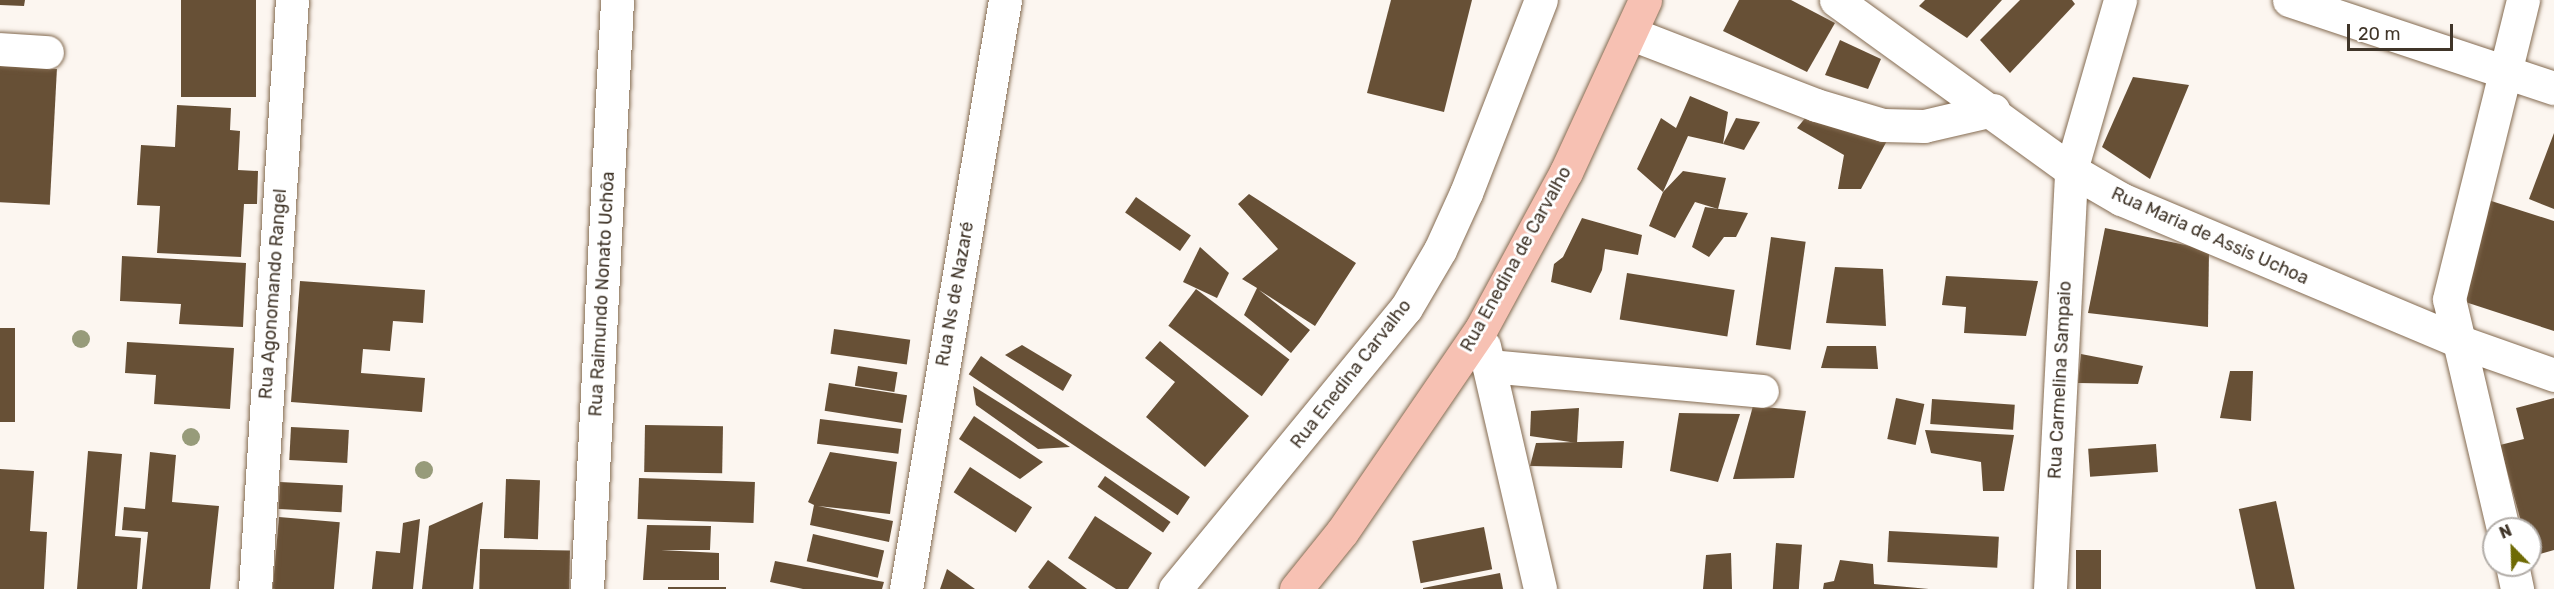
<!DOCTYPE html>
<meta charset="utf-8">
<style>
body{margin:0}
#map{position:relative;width:2554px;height:589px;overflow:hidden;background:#fcf6f0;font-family:Rubik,sans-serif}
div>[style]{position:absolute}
.building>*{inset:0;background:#675036;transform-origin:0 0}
.roads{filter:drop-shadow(0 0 2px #846b51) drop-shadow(0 0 2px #846b51)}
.minor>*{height:33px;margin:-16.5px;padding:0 16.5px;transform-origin:16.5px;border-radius:16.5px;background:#fff}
.major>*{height:33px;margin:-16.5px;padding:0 16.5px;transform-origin:16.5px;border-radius:16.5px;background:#f7c1b3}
.trees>*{width:18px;height:18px;margin:-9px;border-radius:50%;background:#979b7a}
span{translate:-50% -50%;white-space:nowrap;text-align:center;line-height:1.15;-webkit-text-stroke:6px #fff;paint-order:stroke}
.street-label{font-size:18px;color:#403529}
.north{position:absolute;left:2482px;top:517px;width:60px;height:60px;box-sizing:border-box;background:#fff;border:2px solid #b3aea9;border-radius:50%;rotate:337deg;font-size:16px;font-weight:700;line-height:24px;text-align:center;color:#403529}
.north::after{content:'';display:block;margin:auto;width:21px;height:27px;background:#6e6a04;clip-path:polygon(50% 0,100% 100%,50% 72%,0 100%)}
.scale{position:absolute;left:2347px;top:24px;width:106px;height:27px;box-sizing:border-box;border:3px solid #403529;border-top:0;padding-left:8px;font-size:18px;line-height:21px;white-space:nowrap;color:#403529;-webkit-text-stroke:4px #fff;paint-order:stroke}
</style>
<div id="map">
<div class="building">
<i style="clip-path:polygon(0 0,25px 0,24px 6px,0 5px)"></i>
<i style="left:181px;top:0;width:75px;height:97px"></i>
<i style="clip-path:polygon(1391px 0,1472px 0,1444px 112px,1367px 93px)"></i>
<i style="clip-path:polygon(1739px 0,1791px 0,1835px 23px,1807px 72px,1723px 31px)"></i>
<i style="clip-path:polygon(1925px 0,2002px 0,1967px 38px,1919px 6px)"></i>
<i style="clip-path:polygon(2020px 0,2072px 0,2075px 4px,2010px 73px,1980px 40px)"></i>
<i style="clip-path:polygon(1840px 40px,1881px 59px,1868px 89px,1825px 75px)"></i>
<i style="left:0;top:66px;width:57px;height:136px;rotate:3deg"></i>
<i style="clip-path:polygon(2133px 77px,2189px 85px,2150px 179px,2102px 147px)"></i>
<i style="clip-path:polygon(1690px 96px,1728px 112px,1723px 144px,1688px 136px,1663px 192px,1637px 169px,1661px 118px,1676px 128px)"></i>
<i style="clip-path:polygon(177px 105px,231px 108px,230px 130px,240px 131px,238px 170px,258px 171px,257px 204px,244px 204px,241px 257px,157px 253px,160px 206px,137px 205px,141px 145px,175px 147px)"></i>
<i style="clip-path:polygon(1816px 105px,1889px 137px,1861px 189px,1838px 189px,1844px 155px,1797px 128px)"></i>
<i style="clip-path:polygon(1736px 118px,1760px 122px,1744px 150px,1723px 144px)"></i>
<i style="clip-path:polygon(2554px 133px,2554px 209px,2529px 199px)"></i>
<i style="clip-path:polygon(1683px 171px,1726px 178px,1718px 209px,1695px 202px,1675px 238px,1649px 226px,1663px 192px)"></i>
<i style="clip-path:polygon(1249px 194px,1356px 263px,1315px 326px,1259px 290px,1310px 330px,1291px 353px,1244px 315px,1257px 288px,1242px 279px,1278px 249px,1238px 204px)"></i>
<i style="left:1136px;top:197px;width:67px;height:19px;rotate:35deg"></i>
<i style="clip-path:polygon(2482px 198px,2554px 221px,2554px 331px,2450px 297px)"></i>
<i style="clip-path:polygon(1705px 207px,1748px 213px,1736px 237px,1724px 237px,1709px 257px,1692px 247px)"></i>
<i style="clip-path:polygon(1582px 218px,1642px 235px,1638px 255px,1605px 249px,1602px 270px,1591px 293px,1551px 282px,1554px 264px,1563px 257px)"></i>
<i style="clip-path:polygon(2105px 228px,2209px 250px,2208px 327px,2088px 313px)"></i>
<i style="left:1771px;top:237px;width:35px;height:109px;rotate:8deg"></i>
<i style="clip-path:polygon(1200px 247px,1229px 273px,1217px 298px,1183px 282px)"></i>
<i style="clip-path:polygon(122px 256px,246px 263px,243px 327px,179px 324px,181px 304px,120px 301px)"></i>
<i style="clip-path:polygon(1835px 267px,1883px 269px,1886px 326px,1826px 323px)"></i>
<i style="left:1627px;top:273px;width:109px;height:47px;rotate:9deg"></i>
<i style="clip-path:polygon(1946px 276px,2038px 281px,2026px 336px,1964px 333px,1966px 307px,1942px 305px)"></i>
<i style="clip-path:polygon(300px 281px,425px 290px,423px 323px,393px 321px,390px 351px,363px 349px,361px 373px,425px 378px,422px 412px,291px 402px)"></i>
<i style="left:1196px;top:289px;width:117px;height:46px;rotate:37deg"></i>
<i style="left:0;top:328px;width:15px;height:94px"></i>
<i style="left:834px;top:329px;width:77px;height:25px;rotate:8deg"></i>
<i style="clip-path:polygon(1160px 341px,1249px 416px,1205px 467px,1146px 417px,1175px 382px,1145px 358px)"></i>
<i style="clip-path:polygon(127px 342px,234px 348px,230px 409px,154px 404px,156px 375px,125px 373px)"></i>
<i style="clip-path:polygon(1022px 345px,1072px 375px,1063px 391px,1005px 355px)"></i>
<i style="clip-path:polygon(1827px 346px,1876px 346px,1878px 369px,1821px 368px)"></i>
<i style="clip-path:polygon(2081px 354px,2143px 366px,2138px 384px,2078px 383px)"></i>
<i style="left:981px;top:356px;width:252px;height:22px;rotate:34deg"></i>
<i style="left:858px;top:366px;width:40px;height:20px;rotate:9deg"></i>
<i style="clip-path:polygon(2230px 371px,2253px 371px,2251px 421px,2220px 418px)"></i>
<i style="left:829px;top:383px;width:79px;height:28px;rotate:9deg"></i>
<i style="clip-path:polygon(973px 386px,1070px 447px,1038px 449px,976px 405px)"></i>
<i style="left:1896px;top:398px;width:29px;height:42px;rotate:12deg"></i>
<i style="clip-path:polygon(2554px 398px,2554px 550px,2530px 557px,2530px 529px,2523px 529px,2500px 445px,2524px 439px,2516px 408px)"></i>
<i style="left:1932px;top:399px;width:83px;height:25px;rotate:4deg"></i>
<i style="clip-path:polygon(1753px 406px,1806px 411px,1794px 478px,1733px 479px)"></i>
<i style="clip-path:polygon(1579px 408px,1577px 443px,1530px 436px,1531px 411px)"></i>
<i style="clip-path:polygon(1679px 413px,1740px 414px,1718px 482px,1670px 471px)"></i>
<i style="clip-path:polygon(974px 416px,1043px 462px,1020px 479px,959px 439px)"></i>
<i style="left:820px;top:419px;width:82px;height:25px;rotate:7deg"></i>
<i style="left:645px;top:425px;width:78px;height:47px;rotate:1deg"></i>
<i style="left:291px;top:427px;width:58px;height:33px;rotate:3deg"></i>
<i style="clip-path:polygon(1925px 430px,2014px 435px,2004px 491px,1983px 491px,1981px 462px,1931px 453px)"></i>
<i style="clip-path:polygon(1624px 441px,1622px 468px,1530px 466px,1536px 443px)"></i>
<i style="left:2156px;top:444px;width:28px;height:68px;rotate:86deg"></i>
<i style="clip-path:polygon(88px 451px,122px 454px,115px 536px,141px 538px,137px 589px,77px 589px)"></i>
<i style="clip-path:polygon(150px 452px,176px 455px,172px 502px,219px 506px,210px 589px,142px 589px,148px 532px,122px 530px,124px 507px,145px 509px)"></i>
<i style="clip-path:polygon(830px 452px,897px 462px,890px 514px,818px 506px,893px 521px,889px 542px,810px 525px,814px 505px,808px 502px)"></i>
<i style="left:970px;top:467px;width:74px;height:30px;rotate:33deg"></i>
<i style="clip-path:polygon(0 469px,34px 471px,30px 531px,47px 532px,44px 589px,0 589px)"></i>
<i style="left:1105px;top:476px;width:80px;height:13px;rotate:35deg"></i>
<i style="left:639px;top:478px;width:116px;height:41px;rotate:2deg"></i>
<i style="left:506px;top:479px;width:34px;height:59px;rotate:2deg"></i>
<i style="left:280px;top:482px;width:63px;height:27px;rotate:3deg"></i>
<i style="left:2276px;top:501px;width:90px;height:38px;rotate:78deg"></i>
<i style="clip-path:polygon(483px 502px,473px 589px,422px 589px,429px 526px)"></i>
<i style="clip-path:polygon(1095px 516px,1152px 553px,1128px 589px,1116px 589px,1068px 558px)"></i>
<i style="left:279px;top:517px;width:61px;height:72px;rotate:5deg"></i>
<i style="clip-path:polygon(420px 519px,413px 589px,372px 589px,376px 551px,400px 553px,403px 523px)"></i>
<i style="clip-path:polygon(647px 525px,711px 526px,710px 550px,661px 550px,719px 553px,719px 580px,643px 580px)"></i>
<i style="left:1484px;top:527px;width:43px;height:73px;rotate:79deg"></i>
<i style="left:1889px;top:531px;width:110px;height:31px;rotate:3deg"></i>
<i style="left:813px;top:534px;width:73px;height:28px;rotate:13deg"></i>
<i style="left:1776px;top:543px;width:26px;height:46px;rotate:4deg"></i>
<i style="left:480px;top:549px;width:90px;height:40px;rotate:1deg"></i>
<i style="left:2101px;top:550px;width:39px;height:25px;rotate:90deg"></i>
<i style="clip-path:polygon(1731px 553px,1732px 589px,1703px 589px,1706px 555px)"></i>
<i style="clip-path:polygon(1048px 560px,1087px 589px,1030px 589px,1028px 587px)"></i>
<i style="clip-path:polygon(1840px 560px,1873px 564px,1874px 584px,1929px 589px,1823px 589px,1824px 583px,1834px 581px)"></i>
<i style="clip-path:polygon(775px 561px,884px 582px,882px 589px,803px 589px,770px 582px)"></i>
<i style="clip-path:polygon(947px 569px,975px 589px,940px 589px)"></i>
<i style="clip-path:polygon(1500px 573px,1503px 589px,1423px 589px,1423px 588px)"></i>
<i style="left:668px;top:587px;width:58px;height:2px"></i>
</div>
<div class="roads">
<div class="minor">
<i style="left:1836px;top:0;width:290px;rotate:35.9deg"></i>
<i style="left:2071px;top:170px;width:58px;rotate:30.1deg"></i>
<i style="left:2121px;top:199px;width:366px;rotate:22.8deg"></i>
<i style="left:2458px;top:341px;width:102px;rotate:19.5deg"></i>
<i style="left:2289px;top:0;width:279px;rotate:18.4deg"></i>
<i style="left:1632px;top:34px;width:197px;rotate:21.1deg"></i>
<i style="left:1816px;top:105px;width:70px;rotate:16.6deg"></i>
<i style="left:1883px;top:125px;width:41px;rotate:1.4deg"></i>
<i style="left:1924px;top:126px;width:71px;rotate:-13.1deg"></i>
<i style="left:0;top:49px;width:47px;rotate:3.7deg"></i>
<i style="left:1484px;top:346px;width:249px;rotate:77deg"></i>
<i style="left:1489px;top:366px;width:274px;rotate:5.2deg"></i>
<i style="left:2503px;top:529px;width:236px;rotate:-103.2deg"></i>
<i style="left:2449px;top:299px;width:308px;rotate:-76.1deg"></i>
<i style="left:2512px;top:565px;width:25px;rotate:78deg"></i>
<i style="left:255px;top:589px;width:590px;rotate:-86.41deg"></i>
<i style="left:587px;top:589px;width:590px;rotate:-87.08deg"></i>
<i style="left:906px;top:589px;width:597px;rotate:-80.46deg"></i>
<i style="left:1175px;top:589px;width:364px;rotate:-50.6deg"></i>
<i style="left:1406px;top:308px;width:67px;rotate:-59.6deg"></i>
<i style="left:1440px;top:250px;width:63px;rotate:-65.5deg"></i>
<i style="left:1466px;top:193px;width:207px;rotate:-68.8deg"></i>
<i style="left:2050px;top:589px;width:420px;rotate:-87.1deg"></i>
<i style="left:2071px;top:170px;width:177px;rotate:-73.9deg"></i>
</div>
<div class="major">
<i style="left:1296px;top:589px;width:73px;rotate:-51.1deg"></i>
<i style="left:1342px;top:532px;width:246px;rotate:-55.6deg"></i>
<i style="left:1481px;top:329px;width:179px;rotate:-61.6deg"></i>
<i style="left:1566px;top:172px;width:189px;rotate:-65.3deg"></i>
</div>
</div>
<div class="trees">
<i style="left:81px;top:339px"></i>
<i style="left:191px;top:437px"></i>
<i style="left:424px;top:470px"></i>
</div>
<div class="street-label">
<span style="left:2210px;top:236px;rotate:24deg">Rua Maria de Assis Uchoa</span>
<span style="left:1516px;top:259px;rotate:-61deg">Rua Enedina de Carvalho</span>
<span style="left:273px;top:294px;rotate:-86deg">Rua Agonomando Rangel</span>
<span style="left:602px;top:294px;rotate:-87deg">Rua Raimundo Nonato Uchôa</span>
<span style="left:955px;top:294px;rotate:-80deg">Rua Ns de Nazaré</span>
<span style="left:1351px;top:374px;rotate:-52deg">Rua Enedina Carvalho</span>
<span style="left:2060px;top:380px;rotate:-87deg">Rua Carmelina Sampaio</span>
</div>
<div class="north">N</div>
<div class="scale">20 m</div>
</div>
